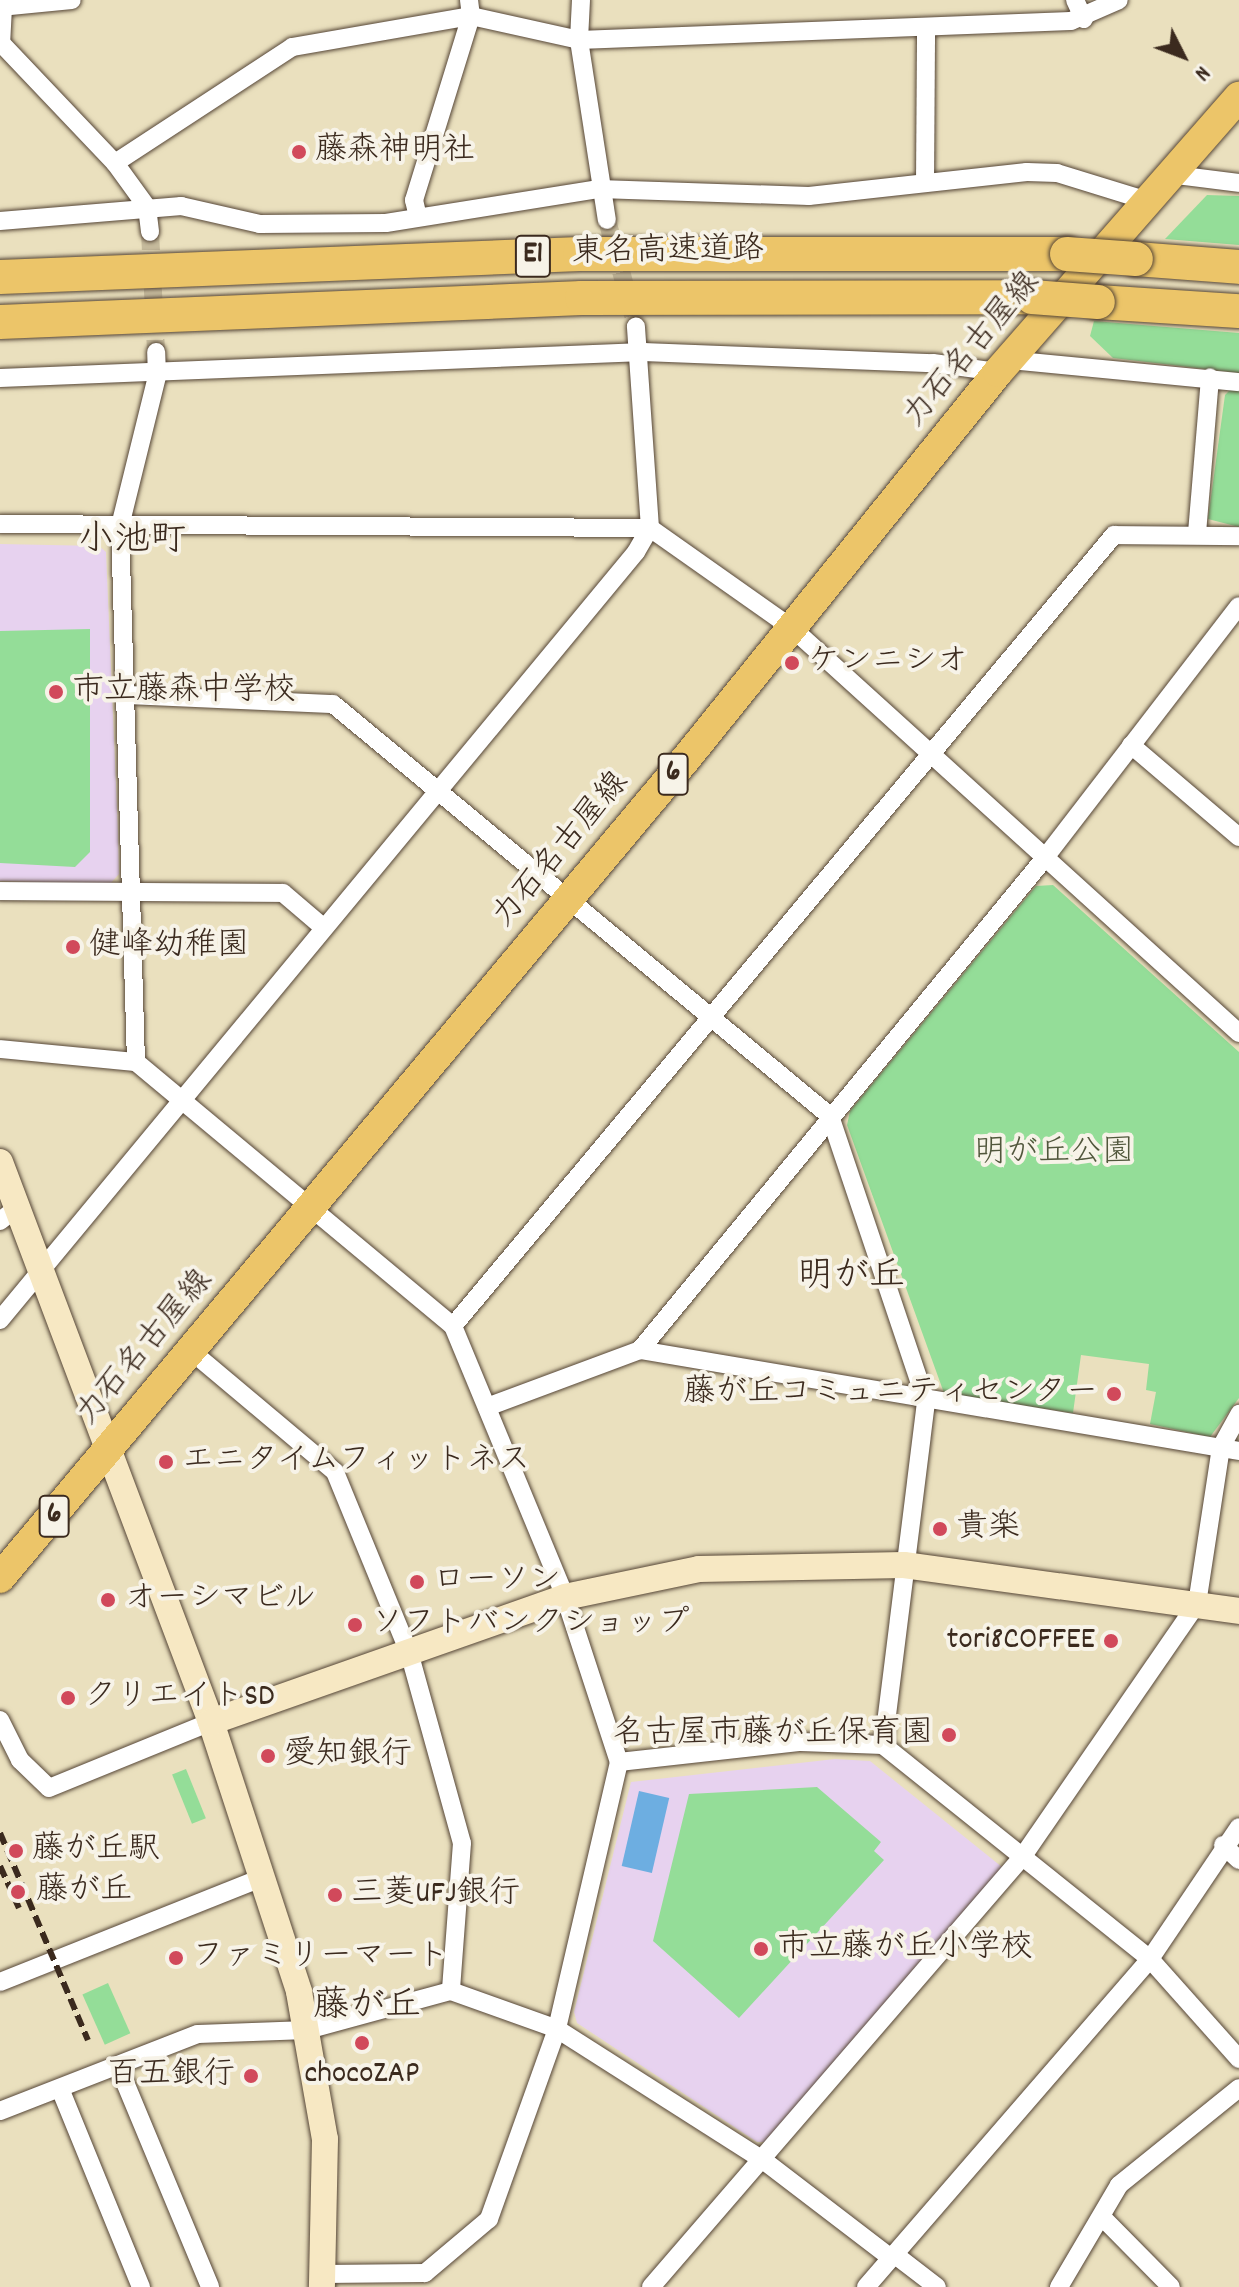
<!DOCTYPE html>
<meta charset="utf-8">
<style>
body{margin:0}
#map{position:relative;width:1239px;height:2287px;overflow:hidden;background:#eae0be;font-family:Dekko,"Klee One",sans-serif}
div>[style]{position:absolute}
.built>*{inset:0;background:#e7d2ef}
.green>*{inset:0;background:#94dd98;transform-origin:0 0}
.water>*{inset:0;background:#6daee1;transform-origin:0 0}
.street-tunnel>*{height:18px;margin-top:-9px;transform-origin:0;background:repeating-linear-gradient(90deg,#c7bc9e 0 18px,transparent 0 27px)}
.roads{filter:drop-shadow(0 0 2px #554536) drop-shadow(0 0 2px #554536)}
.street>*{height:18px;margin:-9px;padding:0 9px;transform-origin:9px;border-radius:9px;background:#fff}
.secondary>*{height:26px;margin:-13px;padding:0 13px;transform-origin:13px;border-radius:13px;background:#f7e8c3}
.primary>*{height:30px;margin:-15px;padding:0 15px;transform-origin:15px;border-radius:15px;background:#ecc569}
.highway>*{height:34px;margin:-17px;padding:0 17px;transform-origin:17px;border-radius:17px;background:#ecc569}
.rail>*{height:6px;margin-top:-3px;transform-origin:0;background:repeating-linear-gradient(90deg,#3b2a1e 0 12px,transparent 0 18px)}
.bridges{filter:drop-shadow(0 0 2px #554536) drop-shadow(0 0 2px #554536)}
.highway-bridge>*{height:34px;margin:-17px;padding:0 17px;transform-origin:17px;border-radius:17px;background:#ecc569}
.dots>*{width:22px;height:22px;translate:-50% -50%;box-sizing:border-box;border:4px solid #f7f3e8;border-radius:50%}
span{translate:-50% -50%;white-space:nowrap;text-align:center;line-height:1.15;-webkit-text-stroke:8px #f7f3e8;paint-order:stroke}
.shield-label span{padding:2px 6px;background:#f7f3e8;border:2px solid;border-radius:6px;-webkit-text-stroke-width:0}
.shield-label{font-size:30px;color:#3b2a1e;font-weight:700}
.poi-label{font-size:32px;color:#3b2a1e}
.left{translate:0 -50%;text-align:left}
.right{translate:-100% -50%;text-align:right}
.street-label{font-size:32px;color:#3b2a1e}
.park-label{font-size:32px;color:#51573c}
.quarter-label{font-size:36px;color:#3b2a1e}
.north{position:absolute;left:1143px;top:16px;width:80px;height:80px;-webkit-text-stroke:6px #f7f3e8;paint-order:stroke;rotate:132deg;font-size:22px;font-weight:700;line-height:32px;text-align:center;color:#3b2a1e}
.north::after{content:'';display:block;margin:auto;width:28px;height:36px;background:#3b2a1e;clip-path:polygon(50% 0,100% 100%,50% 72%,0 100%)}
</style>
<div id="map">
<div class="built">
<i style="clip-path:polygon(0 544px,99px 546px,106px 552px,118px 831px,119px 874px,110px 884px,0 881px)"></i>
<i style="clip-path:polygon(835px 1759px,870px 1761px,1002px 1867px,769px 2142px,757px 2142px,577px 2023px,574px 2012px,631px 1782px)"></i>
</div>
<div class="green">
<i style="clip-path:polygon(1207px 195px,1239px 196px,1239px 245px,1165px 239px)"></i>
<i style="clip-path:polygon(1094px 321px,1239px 333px,1239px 373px,1113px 358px,1090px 336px)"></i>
<i style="clip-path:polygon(1232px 388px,1239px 390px,1239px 527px,1208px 519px,1225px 395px)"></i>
<i style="clip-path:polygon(90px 629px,90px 852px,75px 867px,0 863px,0 631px)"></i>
<i style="clip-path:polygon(1053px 885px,1239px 1052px,1239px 1398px,1210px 1437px,1150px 1424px,1156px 1392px,1146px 1390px,1149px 1364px,1081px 1355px,1073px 1413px,944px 1393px,847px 1125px,850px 1111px,1036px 886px)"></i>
<i style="left:186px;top:1769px;width:53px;height:15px;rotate:68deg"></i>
<i style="clip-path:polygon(817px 1787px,881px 1842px,874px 1851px,884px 1860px,739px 2018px,653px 1941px,689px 1794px)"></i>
<i style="left:108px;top:1983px;width:55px;height:28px;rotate:66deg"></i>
</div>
<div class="water">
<i style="left:639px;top:1791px;width:31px;height:77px;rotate:13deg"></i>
</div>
<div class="street-tunnel">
<i style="left:607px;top:220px;width:110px;rotate:74.7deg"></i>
<i style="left:150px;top:232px;width:120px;rotate:87.1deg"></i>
</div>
<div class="roads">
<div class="street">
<i style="left:469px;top:0;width:16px;rotate:83deg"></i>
<i style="left:471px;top:16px;width:111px;rotate:12.5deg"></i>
<i style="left:579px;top:40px;width:492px;rotate:-2.2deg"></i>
<i style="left:1071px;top:21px;width:52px;rotate:-23.6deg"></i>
<i style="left:581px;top:0;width:40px;rotate:92.9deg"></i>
<i style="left:579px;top:40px;width:182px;rotate:81.2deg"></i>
<i style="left:1075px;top:0;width:21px;rotate:65deg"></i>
<i style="left:0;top:7px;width:72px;rotate:-5.6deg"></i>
<i style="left:3px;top:7px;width:36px;rotate:93deg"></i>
<i style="left:1px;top:43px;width:166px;rotate:46.5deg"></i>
<i style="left:115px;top:163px;width:54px;rotate:54deg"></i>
<i style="left:147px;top:207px;width:25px;rotate:83deg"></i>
<i style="left:115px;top:163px;width:212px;rotate:-33.2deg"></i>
<i style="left:292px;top:47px;width:182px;rotate:-9.8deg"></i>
<i style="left:471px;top:16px;width:193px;rotate:107.2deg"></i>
<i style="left:414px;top:200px;width:17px;rotate:77deg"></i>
<i style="left:1176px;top:175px;width:64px;rotate:7.2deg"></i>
<i style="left:925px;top:183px;width:154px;rotate:-89.6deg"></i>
<i style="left:0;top:221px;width:182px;rotate:-4.7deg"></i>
<i style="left:181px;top:206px;width:81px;rotate:12.8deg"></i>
<i style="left:260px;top:224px;width:126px;rotate:-0.5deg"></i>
<i style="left:386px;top:223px;width:216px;rotate:-9.1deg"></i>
<i style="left:599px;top:189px;width:210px;rotate:1.9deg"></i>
<i style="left:809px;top:196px;width:219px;rotate:-6.3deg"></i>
<i style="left:1027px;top:172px;width:30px;rotate:2deg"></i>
<i style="left:1057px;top:173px;width:98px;rotate:17.1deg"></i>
<i style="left:1009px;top:360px;width:231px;rotate:5.5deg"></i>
<i style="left:0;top:378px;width:644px;rotate:-2.32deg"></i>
<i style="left:643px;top:352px;width:290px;rotate:2.2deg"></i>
<i style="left:933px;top:363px;width:66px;rotate:7.9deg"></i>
<i style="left:0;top:524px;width:650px;rotate:0.35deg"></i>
<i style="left:650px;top:528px;width:174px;rotate:35.2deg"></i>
<i style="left:792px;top:628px;width:603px;rotate:42.18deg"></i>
<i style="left:1197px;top:533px;width:156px;rotate:-85.2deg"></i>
<i style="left:126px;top:695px;width:207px;rotate:2.5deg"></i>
<i style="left:333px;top:704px;width:646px;rotate:39.66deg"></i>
<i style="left:830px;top:1116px;width:302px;rotate:71.4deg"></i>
<i style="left:926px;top:1402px;width:346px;rotate:97.1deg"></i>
<i style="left:1131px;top:745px;width:142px;rotate:40.4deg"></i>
<i style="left:0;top:891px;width:283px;rotate:0.4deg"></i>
<i style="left:283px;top:893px;width:52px;rotate:40.4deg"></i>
<i style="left:0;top:1049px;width:137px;rotate:5.5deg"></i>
<i style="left:136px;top:1062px;width:413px;rotate:39.8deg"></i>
<i style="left:453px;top:1326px;width:293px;rotate:67.5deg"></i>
<i style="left:565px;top:1597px;width:174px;rotate:71.9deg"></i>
<i style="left:619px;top:1762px;width:274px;rotate:103.1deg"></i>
<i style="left:557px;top:2029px;width:202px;rotate:109.7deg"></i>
<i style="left:489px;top:2219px;width:84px;rotate:139.8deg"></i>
<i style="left:425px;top:2273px;width:102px;rotate:179.4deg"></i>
<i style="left:136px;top:1062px;width:536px;rotate:-91.71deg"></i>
<i style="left:120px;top:526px;width:154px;rotate:-76.1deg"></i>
<i style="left:157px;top:376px;width:24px;rotate:-92deg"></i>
<i style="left:0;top:1221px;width:23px;rotate:-38deg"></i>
<i style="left:0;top:1320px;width:997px;rotate:-50.37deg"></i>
<i style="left:636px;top:552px;width:28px;rotate:-60deg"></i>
<i style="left:650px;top:528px;width:202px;rotate:-94deg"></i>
<i style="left:453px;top:1326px;width:1031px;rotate:-50.12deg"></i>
<i style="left:1114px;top:535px;width:125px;rotate:0.5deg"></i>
<i style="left:640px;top:1350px;width:607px;rotate:9.57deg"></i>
<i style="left:191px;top:1351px;width:188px;rotate:40deg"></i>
<i style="left:335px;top:1472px;width:195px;rotate:67.7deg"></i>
<i style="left:409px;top:1652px;width:198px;rotate:74.5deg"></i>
<i style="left:462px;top:1843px;width:148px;rotate:94.3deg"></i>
<i style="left:487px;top:1407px;width:163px;rotate:-20.4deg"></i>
<i style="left:640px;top:1350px;width:636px;rotate:-50.55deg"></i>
<i style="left:1044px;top:859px;width:319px;rotate:-52.4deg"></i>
<i style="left:0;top:1720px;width:45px;rotate:63.4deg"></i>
<i style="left:20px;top:1760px;width:40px;rotate:44deg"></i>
<i style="left:49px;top:1788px;width:175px;rotate:-22.2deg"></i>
<i style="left:619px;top:1762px;width:183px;rotate:-6.3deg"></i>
<i style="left:801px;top:1742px;width:82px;rotate:2.1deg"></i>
<i style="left:883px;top:1745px;width:342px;rotate:38.7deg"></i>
<i style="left:1150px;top:1959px;width:134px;rotate:48.3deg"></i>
<i style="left:1223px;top:1845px;width:22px;rotate:43deg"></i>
<i style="left:0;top:1982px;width:284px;rotate:-21.7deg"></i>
<i style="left:119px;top:2068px;width:237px;rotate:67.4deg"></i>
<i style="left:61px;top:2091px;width:212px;rotate:67.8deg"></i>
<i style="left:0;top:2111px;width:212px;rotate:-21.3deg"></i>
<i style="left:198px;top:2034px;width:109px;rotate:-2.1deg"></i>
<i style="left:307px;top:2030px;width:149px;rotate:-15.2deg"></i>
<i style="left:451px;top:1991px;width:113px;rotate:19.7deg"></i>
<i style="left:557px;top:2029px;width:244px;rotate:32.5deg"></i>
<i style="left:763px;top:2160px;width:161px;rotate:37.4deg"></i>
<i style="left:1102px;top:2217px;width:98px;rotate:45.4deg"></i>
<i style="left:894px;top:2254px;width:54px;rotate:37.5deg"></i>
<i style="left:651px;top:2287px;width:569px;rotate:-49.2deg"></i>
<i style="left:1023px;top:1856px;width:306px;rotate:-55.4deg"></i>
<i style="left:1197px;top:1604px;width:159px;rotate:-81.3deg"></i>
<i style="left:1221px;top:1447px;width:38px;rotate:-61deg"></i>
<i style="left:866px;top:2287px;width:434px;rotate:-49.1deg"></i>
<i style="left:1150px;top:1959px;width:159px;rotate:-56deg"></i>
<i style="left:1059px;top:2287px;width:118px;rotate:-59.5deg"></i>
<i style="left:1119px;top:2185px;width:154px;rotate:-38.9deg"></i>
</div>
<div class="secondary">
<i style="left:0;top:1162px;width:598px;rotate:69.35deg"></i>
<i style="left:211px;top:1722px;width:284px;rotate:71.9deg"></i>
<i style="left:299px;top:1992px;width:149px;rotate:80deg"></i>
<i style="left:325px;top:2139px;width:148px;rotate:91.2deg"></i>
<i style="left:211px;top:1722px;width:375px;rotate:-19.4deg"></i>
<i style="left:565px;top:1597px;width:137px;rotate:-11.8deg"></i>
<i style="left:699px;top:1569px;width:205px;rotate:-1.1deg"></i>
<i style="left:904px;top:1565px;width:338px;rotate:7.8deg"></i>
</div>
<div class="primary">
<i style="left:0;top:1578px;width:1067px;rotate:-50.06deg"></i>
<i style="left:685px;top:760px;width:499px;rotate:-51.1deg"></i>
<i style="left:998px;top:372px;width:366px;rotate:-48.8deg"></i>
</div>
<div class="highway">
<i style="left:1136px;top:259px;width:103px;rotate:4.4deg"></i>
<i style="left:0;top:277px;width:580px;rotate:-2.27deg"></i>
<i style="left:580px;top:254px;width:487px"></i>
<i style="left:1098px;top:302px;width:141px;rotate:3.7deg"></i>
<i style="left:0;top:322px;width:582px;rotate:-2.36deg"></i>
<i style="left:582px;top:298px;width:450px;rotate:-0.1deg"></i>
</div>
</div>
<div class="rail">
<i style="left:0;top:1833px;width:225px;rotate:67deg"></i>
<i style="left:0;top:1866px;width:46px;rotate:65.7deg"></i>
</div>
<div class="bridges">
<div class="highway-bridge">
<i style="left:1067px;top:254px;width:69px;rotate:4.1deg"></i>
<i style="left:1032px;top:297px;width:66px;rotate:4.3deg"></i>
</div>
</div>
<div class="dots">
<i style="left:299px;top:152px;background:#d1495b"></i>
<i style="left:792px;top:663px;background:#d1495b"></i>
<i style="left:56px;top:692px;background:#d1495b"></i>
<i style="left:73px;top:947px;background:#d1495b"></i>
<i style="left:1114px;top:1394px;background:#d1495b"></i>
<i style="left:166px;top:1462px;background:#d1495b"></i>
<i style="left:940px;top:1529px;background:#d1495b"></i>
<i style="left:417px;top:1582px;background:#d1495b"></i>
<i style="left:108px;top:1600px;background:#d1495b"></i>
<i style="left:355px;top:1625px;background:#d1495b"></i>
<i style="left:1111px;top:1641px;background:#d1495b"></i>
<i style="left:68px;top:1698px;background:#d1495b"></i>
<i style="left:949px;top:1735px;background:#d1495b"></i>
<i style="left:268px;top:1756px;background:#d1495b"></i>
<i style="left:16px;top:1851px;background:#d1495b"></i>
<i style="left:18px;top:1892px;background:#d1495b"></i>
<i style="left:335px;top:1895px;background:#d1495b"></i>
<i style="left:761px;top:1949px;background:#d1495b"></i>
<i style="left:176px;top:1958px;background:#d1495b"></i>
<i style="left:362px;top:2043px;background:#d1495b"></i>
<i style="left:251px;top:2076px;background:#d1495b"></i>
</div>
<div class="shield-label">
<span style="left:533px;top:256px">E1</span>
<span style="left:673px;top:774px">6</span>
<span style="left:54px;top:1516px">6</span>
</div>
<div class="poi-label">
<span class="left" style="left:315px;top:152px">藤森神明社</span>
<span class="left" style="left:808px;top:663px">ケンニシオ</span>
<span class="left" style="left:72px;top:692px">市立藤森中学校</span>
<span class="left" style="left:89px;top:947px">健峰幼稚園</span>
<span class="right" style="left:1098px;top:1394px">藤が丘コミュニティセンター</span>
<span class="left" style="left:182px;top:1462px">エニタイムフィットネス</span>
<span class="left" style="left:956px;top:1529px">貴楽</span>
<span class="left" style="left:433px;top:1582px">ローソン</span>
<span class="left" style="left:124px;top:1600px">オーシマビル</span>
<span class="left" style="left:371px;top:1625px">ソフトバンクショップ</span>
<span class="right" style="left:1095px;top:1641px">tori8COFFEE</span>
<span class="left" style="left:84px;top:1698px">クリエイトSD</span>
<span class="right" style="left:933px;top:1735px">名古屋市藤が丘保育園</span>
<span class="left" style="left:284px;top:1756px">愛知銀行</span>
<span class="left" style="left:32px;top:1851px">藤が丘駅</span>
<span class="left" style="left:36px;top:1892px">藤が丘</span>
<span class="left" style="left:351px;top:1895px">三菱UFJ銀行</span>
<span class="left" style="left:777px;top:1949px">市立藤が丘小学校</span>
<span class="left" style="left:192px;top:1958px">ファミリーマート</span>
<span style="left:362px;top:2075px">chocoZAP</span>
<span class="right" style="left:235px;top:2076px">百五銀行</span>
</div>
<div class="street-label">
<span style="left:668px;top:253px;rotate:-1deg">東名高速道路</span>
<span style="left:973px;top:351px;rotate:-50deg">力石名古屋線</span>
<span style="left:562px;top:851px;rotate:-50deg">力石名古屋線</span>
<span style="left:146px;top:1349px;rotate:-50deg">力石名古屋線</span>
</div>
<div class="park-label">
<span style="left:1054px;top:1154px">明が丘公園</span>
</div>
<div class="quarter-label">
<span style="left:132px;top:543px">小池町</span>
<span style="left:851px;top:1279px">明が丘</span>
<span style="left:367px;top:2009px">藤が丘</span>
</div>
<div class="north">N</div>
</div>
